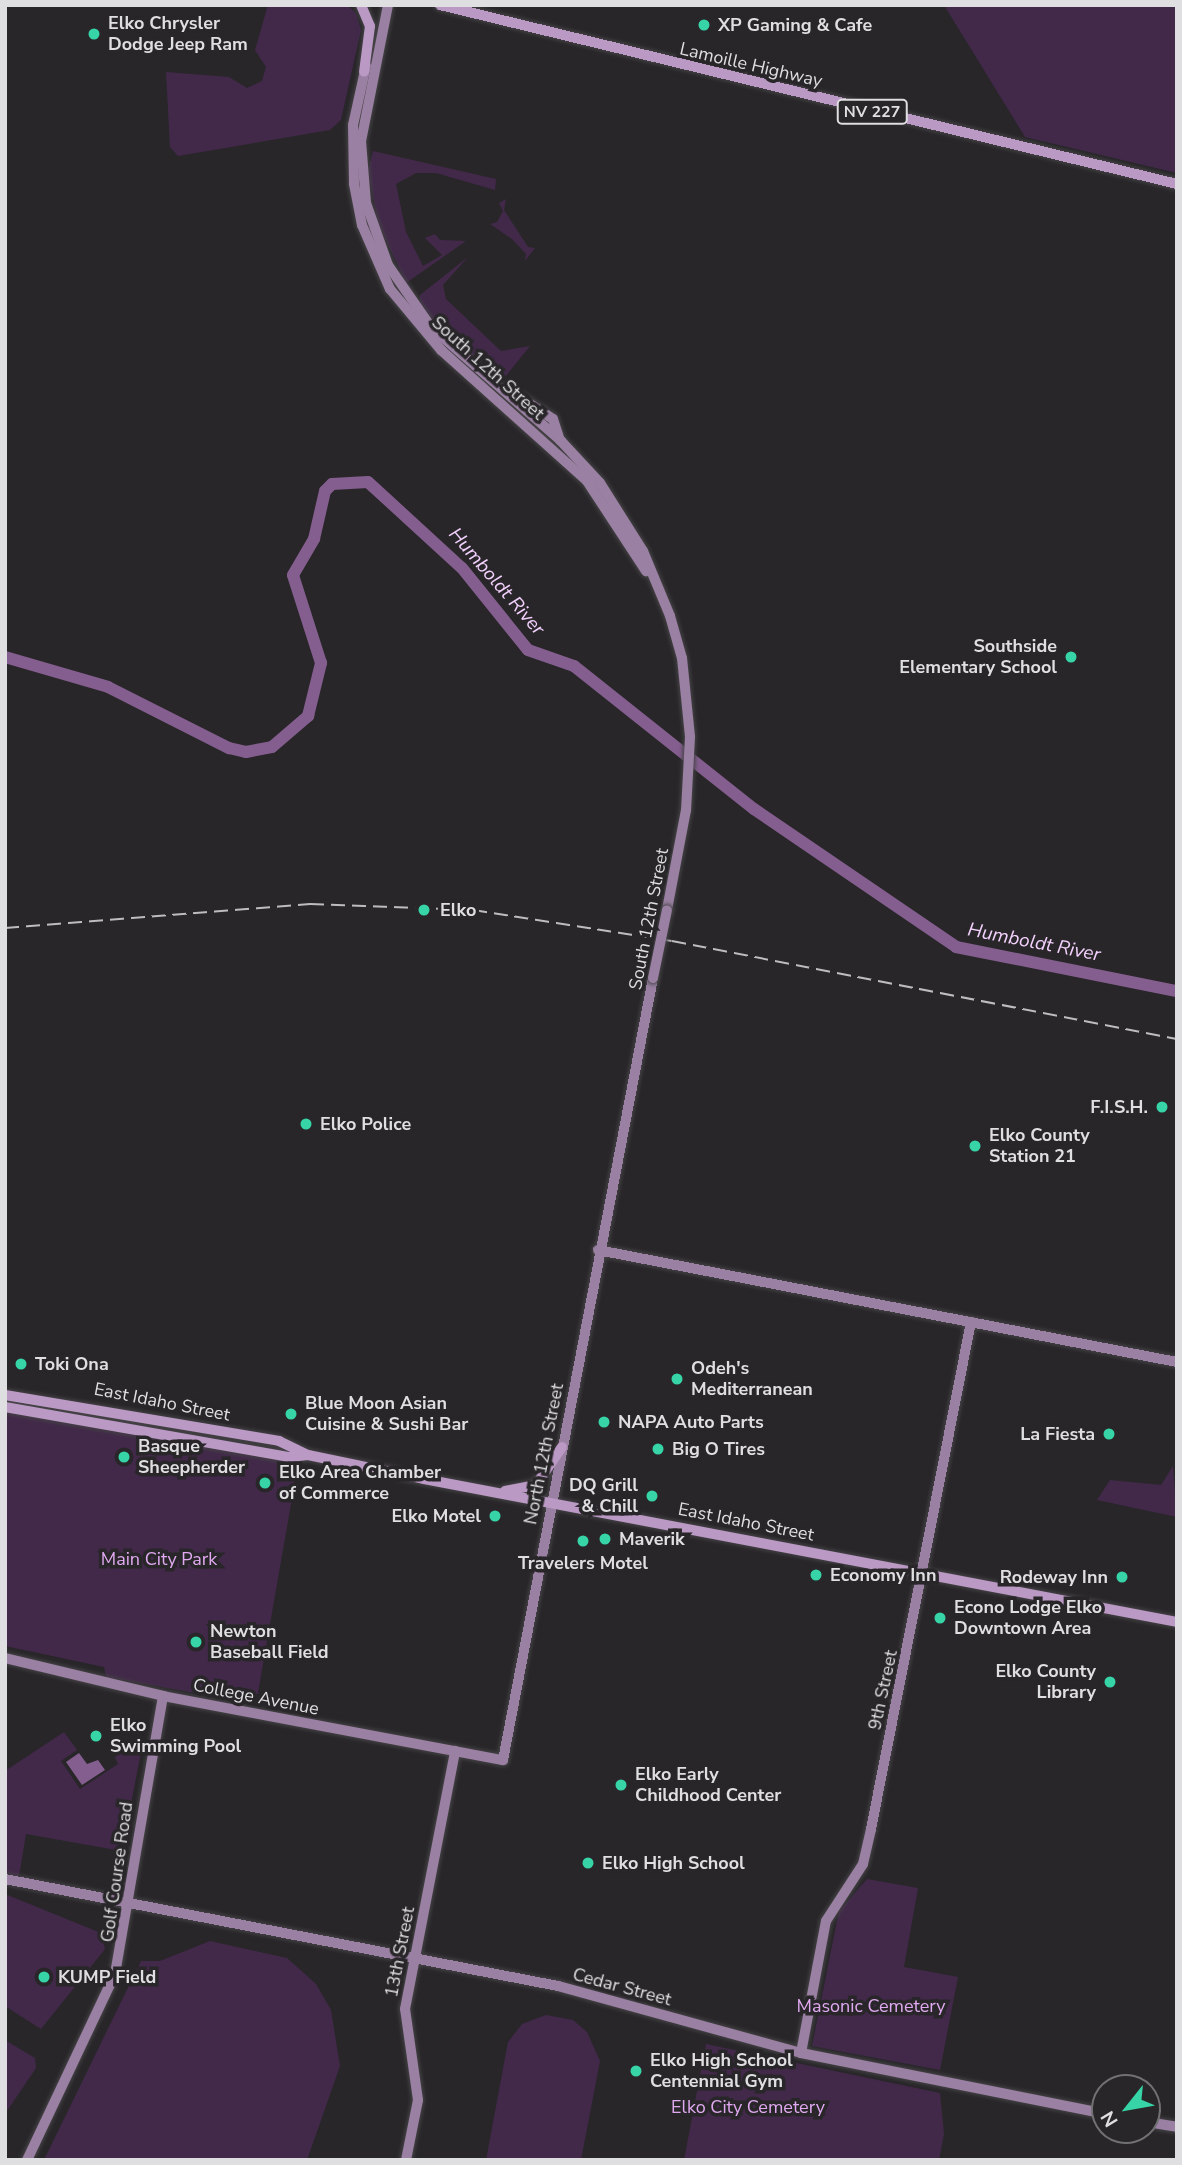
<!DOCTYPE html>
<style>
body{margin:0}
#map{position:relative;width:1182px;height:2165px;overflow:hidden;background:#282629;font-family:"Nunito Sans",sans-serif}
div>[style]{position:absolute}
.green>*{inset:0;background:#42294a}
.water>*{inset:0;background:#845e8f}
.river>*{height:12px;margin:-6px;padding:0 6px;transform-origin:6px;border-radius:6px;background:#845e8f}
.roads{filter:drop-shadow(0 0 2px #454346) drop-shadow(0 0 2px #454346)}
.secondary>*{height:10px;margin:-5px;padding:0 5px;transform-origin:5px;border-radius:5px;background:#9a80a2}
.primary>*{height:10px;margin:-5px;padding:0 5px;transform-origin:5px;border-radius:5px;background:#bb99c5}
.rail>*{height:2px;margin-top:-1px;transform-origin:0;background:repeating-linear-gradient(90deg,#bebcbf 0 14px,transparent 0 21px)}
.bridges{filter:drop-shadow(0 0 2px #454346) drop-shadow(0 0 2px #454346)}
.secondary-bridge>*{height:10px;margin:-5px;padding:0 5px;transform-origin:5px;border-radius:5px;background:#9a80a2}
.dots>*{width:19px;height:19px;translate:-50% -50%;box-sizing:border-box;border:4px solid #282629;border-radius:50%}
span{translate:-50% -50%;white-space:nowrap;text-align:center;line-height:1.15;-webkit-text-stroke:7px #282629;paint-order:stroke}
.shield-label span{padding:2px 5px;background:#282629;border:2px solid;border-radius:5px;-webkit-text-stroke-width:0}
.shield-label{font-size:16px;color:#dfdee0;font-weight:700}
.poi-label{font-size:18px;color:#dfdee0;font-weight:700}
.left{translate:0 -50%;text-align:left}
.right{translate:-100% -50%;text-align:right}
.street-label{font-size:18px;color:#dfdee0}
.park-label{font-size:18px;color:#e1a9f1}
.water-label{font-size:19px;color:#f3d1fd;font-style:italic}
.frame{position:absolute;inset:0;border:7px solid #dfdee0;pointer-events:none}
.north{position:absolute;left:1091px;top:2074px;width:70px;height:70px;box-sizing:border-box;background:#282629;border:2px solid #717072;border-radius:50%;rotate:239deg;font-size:19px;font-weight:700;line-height:28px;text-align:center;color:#dfdee0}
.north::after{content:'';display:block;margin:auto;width:24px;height:32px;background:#36d4a7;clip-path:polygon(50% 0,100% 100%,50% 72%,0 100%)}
</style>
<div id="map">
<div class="green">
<i style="clip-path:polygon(268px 5px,347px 5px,356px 13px,361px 30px,341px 120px,330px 130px,178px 156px,170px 147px,166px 72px,229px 77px,247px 88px,262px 81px,266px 67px,255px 50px)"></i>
<i style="clip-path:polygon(944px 5px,1177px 5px,1177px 173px,1025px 137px)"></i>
<i style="clip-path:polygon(373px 151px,496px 179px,495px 190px,436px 173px,416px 173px,396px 184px,406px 232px,423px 266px,442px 255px,425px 238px,435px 234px,440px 240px,466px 241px,406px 283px,378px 223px,368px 170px)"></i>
<i style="clip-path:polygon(506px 199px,504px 210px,528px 247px,535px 248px,525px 261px,526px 254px,512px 239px,490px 224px,497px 222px,503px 211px,499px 203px)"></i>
<i style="clip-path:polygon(468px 257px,443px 285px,446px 299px,501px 351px,530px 346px,501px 382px,420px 307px,420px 295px)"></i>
<i style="clip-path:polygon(5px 1412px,298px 1464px,256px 1704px,106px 1677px,104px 1667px,5px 1646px)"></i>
<i style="clip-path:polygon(1173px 1466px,1177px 1517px,1097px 1500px,1110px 1480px,1161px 1485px)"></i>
<i style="clip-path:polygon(64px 1732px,77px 1750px,61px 1761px,80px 1789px,118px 1764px,115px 1757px,133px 1745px,142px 1747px,122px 1851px,26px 1834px,19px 1876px,5px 1873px,5px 1771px)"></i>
<i style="clip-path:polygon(867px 1879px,918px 1888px,904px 1967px,958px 1977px,940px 2070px,812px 2046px,839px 1911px)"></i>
<i style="clip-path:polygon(5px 1894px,101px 1933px,105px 1949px,41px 2029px,5px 2006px)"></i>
<i style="clip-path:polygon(210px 1941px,287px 1958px,316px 1984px,331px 2010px,340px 2066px,307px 2160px,44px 2160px,141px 1961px,160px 1961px)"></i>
<i style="clip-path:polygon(546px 2015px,573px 2020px,587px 2032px,600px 2061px,581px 2160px,486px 2160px,508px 2042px,522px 2024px)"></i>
<i style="clip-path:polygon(5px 2040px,35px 2058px,36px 2068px,5px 2114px)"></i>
<i style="clip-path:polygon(706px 2044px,940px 2093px,944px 2134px,939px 2160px,684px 2160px)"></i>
</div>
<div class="water">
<i style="clip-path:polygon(79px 1753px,87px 1764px,98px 1760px,105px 1770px,82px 1785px,66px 1762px)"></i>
</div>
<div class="river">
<i style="left:5px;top:657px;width:107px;rotate:16.2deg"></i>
<i style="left:108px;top:687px;width:136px;rotate:26.8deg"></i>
<i style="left:229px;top:748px;width:17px;rotate:13deg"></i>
<i style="left:246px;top:752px;width:26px;rotate:-11deg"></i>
<i style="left:272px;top:747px;width:48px;rotate:-40.7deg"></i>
<i style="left:308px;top:716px;width:55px;rotate:-76.2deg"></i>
<i style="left:321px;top:663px;width:92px;rotate:-107.7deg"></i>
<i style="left:293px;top:575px;width:42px;rotate:-59.7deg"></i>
<i style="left:314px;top:539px;width:49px;rotate:-77.1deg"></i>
<i style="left:325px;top:491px;width:10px;rotate:-45deg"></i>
<i style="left:332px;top:484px;width:36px;rotate:-3deg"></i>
<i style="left:368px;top:482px;width:127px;rotate:42.5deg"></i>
<i style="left:462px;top:568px;width:105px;rotate:51.2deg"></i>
<i style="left:528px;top:650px;width:49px;rotate:19.2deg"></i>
<i style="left:574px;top:666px;width:230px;rotate:38.5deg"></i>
<i style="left:754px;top:809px;width:245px;rotate:34.3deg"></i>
<i style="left:956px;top:947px;width:225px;rotate:11.3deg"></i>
</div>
<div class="roads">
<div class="secondary">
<i style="left:388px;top:5px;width:139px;rotate:101.2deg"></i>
<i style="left:361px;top:141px;width:62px;rotate:85.4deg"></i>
<i style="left:366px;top:203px;width:66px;rotate:70.5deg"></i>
<i style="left:388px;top:265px;width:75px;rotate:55.3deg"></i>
<i style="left:431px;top:327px;width:173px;rotate:41.2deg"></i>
<i style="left:561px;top:441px;width:57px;rotate:47.1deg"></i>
<i style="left:600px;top:483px;width:80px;rotate:57.7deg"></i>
<i style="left:643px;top:551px;width:70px;rotate:67.4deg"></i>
<i style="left:670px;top:616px;width:44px;rotate:74.1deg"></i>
<i style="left:682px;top:658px;width:79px;rotate:84.2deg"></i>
<i style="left:690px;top:737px;width:73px;rotate:93.1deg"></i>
<i style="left:686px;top:810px;width:102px;rotate:100.8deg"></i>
<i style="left:366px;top:66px;width:60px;rotate:102.4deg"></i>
<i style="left:353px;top:125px;width:59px;rotate:89deg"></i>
<i style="left:354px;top:184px;width:42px;rotate:79deg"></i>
<i style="left:362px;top:225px;width:70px;rotate:66.4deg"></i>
<i style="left:390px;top:289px;width:80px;rotate:50.1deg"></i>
<i style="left:441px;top:350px;width:196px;rotate:41.9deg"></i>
<i style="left:587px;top:481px;width:108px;rotate:56.8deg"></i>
<i style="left:512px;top:392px;width:49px;rotate:33.4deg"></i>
<i style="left:553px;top:419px;width:22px;rotate:72deg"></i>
<i style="left:598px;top:1250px;width:590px;rotate:10.95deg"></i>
<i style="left:5px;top:1658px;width:163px;rotate:13.5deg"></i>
<i style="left:163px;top:1696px;width:346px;rotate:10.7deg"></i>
<i style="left:503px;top:1760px;width:796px;rotate:-79.14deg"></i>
<i style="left:5px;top:1879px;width:563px;rotate:10.95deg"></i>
<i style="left:558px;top:1986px;width:252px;rotate:15.4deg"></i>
<i style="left:801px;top:2053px;width:310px;rotate:11.3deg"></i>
<i style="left:801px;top:2053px;width:134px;rotate:-79.3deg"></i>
<i style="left:826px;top:1921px;width:68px;rotate:-57deg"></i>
<i style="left:863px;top:1864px;width:36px;rotate:-77deg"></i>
<i style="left:871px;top:1829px;width:517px;rotate:-78.84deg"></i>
<i style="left:1147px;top:2122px;width:30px;rotate:9deg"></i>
<i style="left:27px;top:2160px;width:206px;rotate:-64.7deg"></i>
<i style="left:115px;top:1974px;width:282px;rotate:-80.2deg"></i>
<i style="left:406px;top:2160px;width:61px;rotate:-78.7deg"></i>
<i style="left:418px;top:2100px;width:92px;rotate:-98.1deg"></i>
<i style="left:405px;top:2009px;width:263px;rotate:-79deg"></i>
</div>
<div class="primary">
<i style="left:361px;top:5px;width:23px;rotate:67deg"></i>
<i style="left:370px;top:26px;width:46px;rotate:97.4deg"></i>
<i style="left:440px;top:5px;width:758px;rotate:13.65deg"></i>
<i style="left:5px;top:1395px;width:278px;rotate:9.5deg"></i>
<i style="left:279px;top:1441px;width:32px;rotate:26deg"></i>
<i style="left:308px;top:1455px;width:118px;rotate:11.7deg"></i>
<i style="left:424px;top:1479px;width:766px;rotate:10.75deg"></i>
<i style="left:5px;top:1407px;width:289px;rotate:10deg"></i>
<i style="left:290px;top:1457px;width:18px;rotate:-6deg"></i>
<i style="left:505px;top:1491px;width:32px;rotate:-11deg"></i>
<i style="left:536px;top:1485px;width:46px;rotate:-55.6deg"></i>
</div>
</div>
<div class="rail">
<i style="left:5px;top:928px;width:306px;rotate:-4.5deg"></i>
<i style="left:310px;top:904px;width:163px;rotate:2.1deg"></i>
<i style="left:473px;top:910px;width:201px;rotate:8.9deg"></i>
<i style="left:672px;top:941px;width:514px;rotate:10.98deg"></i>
</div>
<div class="bridges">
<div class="secondary-bridge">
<i style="left:653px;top:978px;width:69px;rotate:-78.4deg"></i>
</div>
</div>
<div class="dots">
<i style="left:704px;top:25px;background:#36d4a7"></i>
<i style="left:94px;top:34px;background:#36d4a7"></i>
<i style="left:1071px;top:657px;background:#36d4a7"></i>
<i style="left:424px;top:910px;background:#36d4a7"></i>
<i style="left:1162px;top:1107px;background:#36d4a7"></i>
<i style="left:306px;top:1124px;background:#36d4a7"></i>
<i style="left:975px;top:1146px;background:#36d4a7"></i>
<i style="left:21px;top:1364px;background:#36d4a7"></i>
<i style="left:677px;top:1379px;background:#36d4a7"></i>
<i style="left:291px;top:1414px;background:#36d4a7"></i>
<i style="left:604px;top:1422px;background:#36d4a7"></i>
<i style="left:1109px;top:1434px;background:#36d4a7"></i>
<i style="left:658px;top:1449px;background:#36d4a7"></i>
<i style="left:124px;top:1457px;background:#36d4a7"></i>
<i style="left:265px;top:1483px;background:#36d4a7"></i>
<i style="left:652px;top:1496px;background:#36d4a7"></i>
<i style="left:495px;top:1516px;background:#36d4a7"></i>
<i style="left:605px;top:1539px;background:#36d4a7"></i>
<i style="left:583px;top:1541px;background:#36d4a7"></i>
<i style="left:816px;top:1575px;background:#36d4a7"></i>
<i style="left:1122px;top:1577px;background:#36d4a7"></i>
<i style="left:940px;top:1618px;background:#36d4a7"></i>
<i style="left:196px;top:1642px;background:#36d4a7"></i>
<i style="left:1110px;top:1682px;background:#36d4a7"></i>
<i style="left:96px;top:1736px;background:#36d4a7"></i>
<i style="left:621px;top:1785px;background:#36d4a7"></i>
<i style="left:588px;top:1863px;background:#36d4a7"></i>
<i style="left:44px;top:1977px;background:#36d4a7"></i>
<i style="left:636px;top:2071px;background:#36d4a7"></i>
</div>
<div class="shield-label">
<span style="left:872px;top:112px">NV 227</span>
</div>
<div class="poi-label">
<span class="left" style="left:108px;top:34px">Elko Chrysler<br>Dodge Jeep Ram</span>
<span class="left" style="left:718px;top:25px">XP Gaming &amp; Cafe</span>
<span class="right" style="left:1057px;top:657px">Southside<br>Elementary School</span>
<span class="left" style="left:440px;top:910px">Elko</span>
<span class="right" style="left:1148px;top:1107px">F.I.S.H.</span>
<span class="left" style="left:320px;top:1124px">Elko Police</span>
<span class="left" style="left:989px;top:1146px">Elko County<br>Station 21</span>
<span class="left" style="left:35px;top:1364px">Toki Ona</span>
<span class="left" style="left:691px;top:1379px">Odeh's<br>Mediterranean</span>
<span class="left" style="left:305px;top:1414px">Blue Moon Asian<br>Cuisine &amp; Sushi Bar</span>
<span class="left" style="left:618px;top:1422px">NAPA Auto Parts</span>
<span class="right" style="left:1095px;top:1434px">La Fiesta</span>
<span class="left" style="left:138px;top:1457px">Basque<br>Sheepherder</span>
<span class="left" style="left:672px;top:1449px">Big O Tires</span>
<span class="left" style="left:279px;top:1483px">Elko Area Chamber<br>of Commerce</span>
<span class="right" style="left:638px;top:1496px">DQ Grill<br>&amp; Chill</span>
<span class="right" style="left:481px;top:1516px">Elko Motel</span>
<span class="left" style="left:619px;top:1539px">Maverik</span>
<span style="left:583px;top:1563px">Travelers Motel</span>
<span class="left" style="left:830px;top:1575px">Economy Inn</span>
<span class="right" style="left:1108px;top:1577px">Rodeway Inn</span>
<span class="left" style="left:954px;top:1618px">Econo Lodge Elko<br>Downtown Area</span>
<span class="left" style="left:210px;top:1642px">Newton<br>Baseball Field</span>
<span class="right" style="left:1096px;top:1682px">Elko County<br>Library</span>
<span class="left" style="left:110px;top:1736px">Elko<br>Swimming Pool</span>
<span class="left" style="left:635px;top:1785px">Elko Early<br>Childhood Center</span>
<span class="left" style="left:602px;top:1863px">Elko High School</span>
<span class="left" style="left:58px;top:1977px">KUMP Field</span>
<span class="left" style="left:650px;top:2071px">Elko High School<br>Centennial Gym</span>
</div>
<div class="street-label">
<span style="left:751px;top:65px;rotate:13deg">Lamoille Highway</span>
<span style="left:488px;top:368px;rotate:42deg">South 12th Street</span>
<span style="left:649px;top:919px;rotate:-79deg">South 12th Street</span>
<span style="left:162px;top:1402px;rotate:11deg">East Idaho Street</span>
<span style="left:544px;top:1454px;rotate:-79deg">North 12th Street</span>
<span style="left:746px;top:1522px;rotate:11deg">East Idaho Street</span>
<span style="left:883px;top:1690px;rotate:-78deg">9th Street</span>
<span style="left:256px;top:1697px;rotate:11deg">College Avenue</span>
<span style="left:117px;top:1872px;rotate:-82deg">Golf Course Road</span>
<span style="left:400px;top:1952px;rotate:-79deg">13th Street</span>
<span style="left:622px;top:1987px;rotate:15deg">Cedar Street</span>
</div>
<div class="park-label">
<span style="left:159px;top:1559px">Main City Park</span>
<span style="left:871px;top:2006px">Masonic Cemetery</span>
<span style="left:748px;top:2107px">Elko City Cemetery</span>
</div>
<div class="water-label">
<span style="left:496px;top:582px;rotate:49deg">Humboldt River</span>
<span style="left:1034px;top:943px;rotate:11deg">Humboldt River</span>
</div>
<div class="frame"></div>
<div class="north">N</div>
</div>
